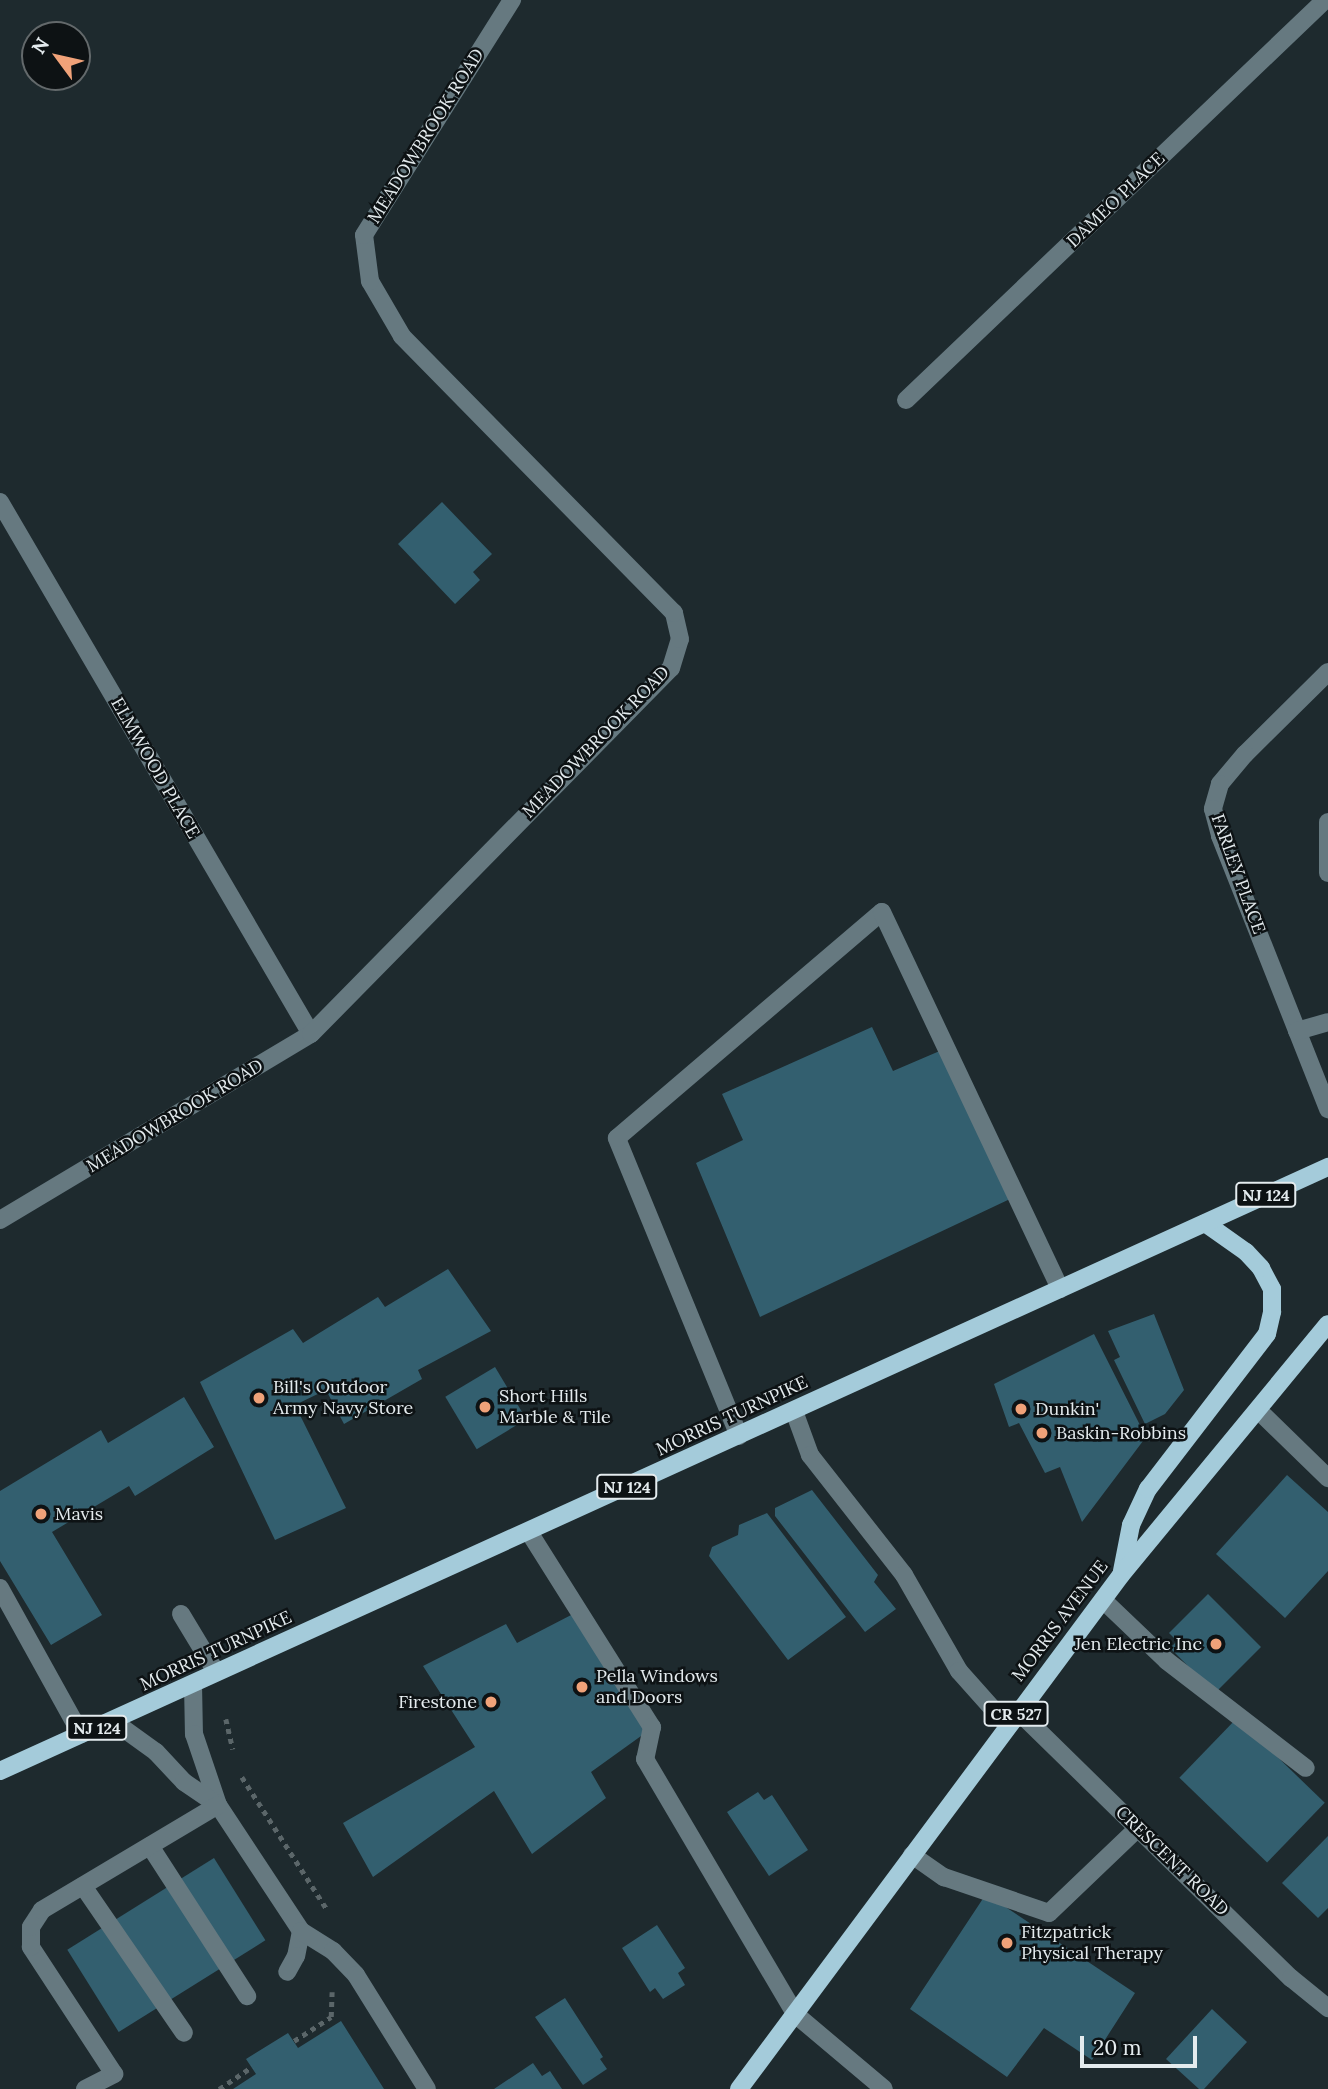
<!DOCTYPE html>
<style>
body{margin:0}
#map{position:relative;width:1328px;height:2089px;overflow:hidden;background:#1e2a2e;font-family:Lora,serif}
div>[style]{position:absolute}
.building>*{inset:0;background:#335f6f;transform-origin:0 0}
.path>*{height:4.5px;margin-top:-2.25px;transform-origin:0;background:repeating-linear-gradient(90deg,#5b6669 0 5px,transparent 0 10px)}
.minor>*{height:18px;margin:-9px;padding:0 9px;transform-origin:9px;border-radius:9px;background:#667980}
.major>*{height:18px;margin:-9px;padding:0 9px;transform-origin:9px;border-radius:9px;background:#a4cbda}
.dots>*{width:19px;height:19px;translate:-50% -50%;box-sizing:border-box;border:4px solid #0d1214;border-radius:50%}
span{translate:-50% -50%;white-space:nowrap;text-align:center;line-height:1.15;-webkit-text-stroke:5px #0d1214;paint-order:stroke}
.shield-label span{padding:2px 5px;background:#0d1214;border:2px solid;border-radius:5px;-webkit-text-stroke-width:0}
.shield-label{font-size:16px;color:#e4ebee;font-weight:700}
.street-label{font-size:18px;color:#e4ebee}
.poi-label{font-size:18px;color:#e4ebee}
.left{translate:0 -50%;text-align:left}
.right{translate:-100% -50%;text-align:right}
.north{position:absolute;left:21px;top:21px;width:70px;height:70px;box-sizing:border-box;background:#0d1214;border:2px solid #63696b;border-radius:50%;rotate:303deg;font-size:19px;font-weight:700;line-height:28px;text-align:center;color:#e4ebee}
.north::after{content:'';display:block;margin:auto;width:24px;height:32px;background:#f0a279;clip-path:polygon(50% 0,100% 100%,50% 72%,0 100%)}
.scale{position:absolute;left:1080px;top:2036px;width:117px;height:32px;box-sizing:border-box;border:4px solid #e4ebee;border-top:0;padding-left:9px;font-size:21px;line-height:24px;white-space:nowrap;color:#e4ebee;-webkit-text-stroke:5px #0d1214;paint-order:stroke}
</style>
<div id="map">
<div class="building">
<i style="clip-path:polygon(442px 502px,492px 554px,473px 572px,480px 580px,455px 604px,398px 544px)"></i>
<i style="clip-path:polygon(872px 1027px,893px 1071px,942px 1050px,1010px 1199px,760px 1317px,696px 1163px,743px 1140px,722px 1094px)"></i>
<i style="clip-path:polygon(448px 1269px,491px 1331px,418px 1370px,422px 1379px,344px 1424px,326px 1390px,295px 1405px,346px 1508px,275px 1540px,200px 1382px,293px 1329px,303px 1343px,378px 1297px,385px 1307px)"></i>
<i style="clip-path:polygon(1154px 1314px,1184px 1390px,1165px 1414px,1145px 1424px,1114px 1360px,1120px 1357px,1108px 1331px)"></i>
<i style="clip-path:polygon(1094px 1334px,1146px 1437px,1082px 1522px,1060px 1467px,1045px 1473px,1019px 1423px,1009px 1427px,994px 1384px)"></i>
<i style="left:495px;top:1367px;width:61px;height:58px;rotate:59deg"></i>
<i style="clip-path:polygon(184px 1397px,214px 1447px,135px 1496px,129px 1486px,52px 1532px,102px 1615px,51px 1645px,0 1561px,0 1491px,101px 1430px,108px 1443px)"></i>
<i style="clip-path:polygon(1287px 1475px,1328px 1512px,1328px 1571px,1285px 1618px,1216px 1554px)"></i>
<i style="clip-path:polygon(812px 1490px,878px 1575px,874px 1582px,896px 1609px,865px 1632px,775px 1516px,775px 1508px)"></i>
<i style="clip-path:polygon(767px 1513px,846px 1617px,788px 1660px,709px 1556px,712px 1547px,738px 1535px,739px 1525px)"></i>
<i style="clip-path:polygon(1208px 1594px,1261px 1647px,1215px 1693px,1170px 1648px,1177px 1641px,1169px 1633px)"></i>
<i style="clip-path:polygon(575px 1613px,648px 1731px,591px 1772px,606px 1798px,532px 1854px,494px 1791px,373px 1877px,343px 1823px,475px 1747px,423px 1666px,506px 1624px,517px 1643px)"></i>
<i style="left:1237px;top:1718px;width:122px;height:83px;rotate:44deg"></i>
<i style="clip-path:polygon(758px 1792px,764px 1800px,772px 1795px,808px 1850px,769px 1876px,727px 1812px)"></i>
<i style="clip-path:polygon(1328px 1836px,1328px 1908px,1318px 1918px,1282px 1883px)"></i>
<i style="left:214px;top:1858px;width:97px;height:173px;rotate:58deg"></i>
<i style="clip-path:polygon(986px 1894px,1135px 1993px,1092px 2060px,1044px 2028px,1007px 2077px,910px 2009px)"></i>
<i style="clip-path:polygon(657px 1925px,685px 1968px,678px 1973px,685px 1985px,663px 1999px,655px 1988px,650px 1992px,622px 1948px)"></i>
<i style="clip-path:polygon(565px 1998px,603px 2057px,600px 2059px,607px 2069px,583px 2085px,535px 2017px)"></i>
<i style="clip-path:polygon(1212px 2009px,1247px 2042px,1204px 2089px,1199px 2089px,1166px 2059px)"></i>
<i style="clip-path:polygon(341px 2021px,384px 2089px,233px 2089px,256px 2074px,246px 2059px,288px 2033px,298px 2048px)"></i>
<i style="clip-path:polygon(533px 2063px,542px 2076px,550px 2071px,562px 2089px,494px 2089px)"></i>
</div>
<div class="path">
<i style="left:226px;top:1719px;width:31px;rotate:77deg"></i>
<i style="left:242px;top:1777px;width:159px;rotate:57.3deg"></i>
<i style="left:294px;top:2041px;width:44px;rotate:-33deg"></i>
<i style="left:331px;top:2017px;width:25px;rotate:-88deg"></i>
<i style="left:219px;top:2089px;width:40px;rotate:-34deg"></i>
</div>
<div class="minor">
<i style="left:906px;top:400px;width:579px;rotate:-43.67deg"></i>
<i style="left:0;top:502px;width:616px;rotate:59.69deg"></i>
<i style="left:1328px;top:672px;width:117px;rotate:135.3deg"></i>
<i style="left:1245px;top:754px;width:39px;rotate:130deg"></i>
<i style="left:1220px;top:784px;width:26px;rotate:106deg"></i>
<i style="left:1213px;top:809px;width:28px;rotate:75deg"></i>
<i style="left:1220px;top:836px;width:294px;rotate:68.4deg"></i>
<i style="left:1328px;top:822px;width:51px;rotate:90deg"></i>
<i style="left:1297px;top:1031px;width:32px;rotate:-16deg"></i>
<i style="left:0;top:1220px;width:362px;rotate:-30.9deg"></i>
<i style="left:311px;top:1034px;width:513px;rotate:-45.47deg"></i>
<i style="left:671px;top:668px;width:30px;rotate:-73deg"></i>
<i style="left:680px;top:639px;width:27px;rotate:-103deg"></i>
<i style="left:674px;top:613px;width:388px;rotate:-134.5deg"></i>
<i style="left:402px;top:336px;width:64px;rotate:-120.2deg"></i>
<i style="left:370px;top:281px;width:46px;rotate:-97.4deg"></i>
<i style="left:364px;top:235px;width:278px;rotate:-57.8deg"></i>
<i style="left:1258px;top:1410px;width:98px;rotate:44.2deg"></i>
<i style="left:794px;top:1411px;width:47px;rotate:70deg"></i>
<i style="left:810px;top:1455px;width:152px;rotate:51.9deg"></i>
<i style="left:904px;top:1575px;width:111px;rotate:60.2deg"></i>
<i style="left:959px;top:1671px;width:74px;rotate:48.3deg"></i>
<i style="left:739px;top:1436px;width:322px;rotate:-112.3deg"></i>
<i style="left:617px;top:1138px;width:348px;rotate:-40.5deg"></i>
<i style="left:882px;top:912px;width:417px;rotate:64.7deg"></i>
<i style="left:529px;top:1532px;width:231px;rotate:57.8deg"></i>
<i style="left:652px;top:1727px;width:33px;rotate:102deg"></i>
<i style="left:645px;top:1759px;width:296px;rotate:59.5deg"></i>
<i style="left:795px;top:2014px;width:116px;rotate:40.1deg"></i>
<i style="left:0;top:1588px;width:167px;rotate:61deg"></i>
<i style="left:1103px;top:1600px;width:88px;rotate:43.6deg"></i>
<i style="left:1167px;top:1661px;width:175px;rotate:37.6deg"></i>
<i style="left:181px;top:1614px;width:68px;rotate:58.9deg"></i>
<i style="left:193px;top:1684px;width:50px;rotate:88.9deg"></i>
<i style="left:194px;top:1734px;width:75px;rotate:71.3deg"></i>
<i style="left:218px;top:1805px;width:151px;rotate:56.6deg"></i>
<i style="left:301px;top:1931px;width:25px;rotate:101deg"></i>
<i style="left:296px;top:1956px;width:18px;rotate:119deg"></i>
<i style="left:1018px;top:1711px;width:382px;rotate:44.4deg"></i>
<i style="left:1291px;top:1978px;width:48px;rotate:39deg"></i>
<i style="left:113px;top:1721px;width:53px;rotate:35.8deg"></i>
<i style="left:156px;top:1752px;width:41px;rotate:47deg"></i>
<i style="left:184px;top:1782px;width:41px;rotate:34.1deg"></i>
<i style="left:150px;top:1846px;width:179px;rotate:57.1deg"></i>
<i style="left:912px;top:1855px;width:39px;rotate:35deg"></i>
<i style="left:944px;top:1877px;width:111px;rotate:18.9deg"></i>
<i style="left:1049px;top:1913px;width:123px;rotate:-43.7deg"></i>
<i style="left:83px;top:1886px;width:178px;rotate:55.5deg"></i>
<i style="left:301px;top:1931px;width:38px;rotate:32deg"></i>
<i style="left:333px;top:1951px;width:33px;rotate:46deg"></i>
<i style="left:356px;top:1975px;width:134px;rotate:58.1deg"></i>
<i style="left:85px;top:2089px;width:33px;rotate:-27deg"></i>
<i style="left:114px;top:2074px;width:152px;rotate:-123.2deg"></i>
<i style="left:31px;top:1947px;width:20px;rotate:-90deg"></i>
<i style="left:31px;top:1927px;width:20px;rotate:-57deg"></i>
<i style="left:42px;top:1910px;width:205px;rotate:-30.8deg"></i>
</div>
<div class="major">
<i style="left:1122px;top:1571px;width:47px;rotate:-78.9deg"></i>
<i style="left:1131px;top:1525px;width:40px;rotate:-65deg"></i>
<i style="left:1148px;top:1489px;width:195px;rotate:-52.5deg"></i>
<i style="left:1267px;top:1334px;width:23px;rotate:-77deg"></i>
<i style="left:1272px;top:1312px;width:23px;rotate:-90deg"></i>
<i style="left:1272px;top:1289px;width:24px;rotate:-118deg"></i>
<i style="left:1261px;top:1268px;width:22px;rotate:-133deg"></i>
<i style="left:1246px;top:1252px;width:50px;rotate:-144.7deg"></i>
<i style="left:0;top:1771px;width:1459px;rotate:-24.46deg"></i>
<i style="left:739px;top:2089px;width:640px;rotate:-53.38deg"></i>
<i style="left:1121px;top:1575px;width:325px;rotate:-50.5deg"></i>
</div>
<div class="dots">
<i style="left:259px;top:1398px;background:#f0a279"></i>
<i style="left:485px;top:1407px;background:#f0a279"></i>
<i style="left:1021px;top:1409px;background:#f0a279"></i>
<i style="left:1042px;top:1433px;background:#f0a279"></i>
<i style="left:41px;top:1514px;background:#f0a279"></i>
<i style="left:1216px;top:1644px;background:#f0a279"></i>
<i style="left:582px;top:1687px;background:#f0a279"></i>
<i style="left:491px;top:1702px;background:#f0a279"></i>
<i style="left:1007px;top:1943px;background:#f0a279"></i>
</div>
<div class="shield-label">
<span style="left:1266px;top:1195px">NJ 124</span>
<span style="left:627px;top:1487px">NJ 124</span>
<span style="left:1016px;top:1714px">CR 527</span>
<span style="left:97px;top:1728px">NJ 124</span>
</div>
<div class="street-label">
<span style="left:426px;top:136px;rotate:-58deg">MEADOWBROOK ROAD</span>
<span style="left:1116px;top:200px;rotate:-44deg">DAMEO PLACE</span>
<span style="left:596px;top:742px;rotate:-46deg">MEADOWBROOK ROAD</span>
<span style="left:155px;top:768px;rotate:60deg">ELMWOOD PLACE</span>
<span style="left:1238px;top:874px;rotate:70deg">FARLEY PLACE</span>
<span style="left:175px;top:1116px;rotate:-31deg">MEADOWBROOK ROAD</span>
<span style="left:732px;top:1416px;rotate:-25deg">MORRIS TURNPIKE</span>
<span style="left:1060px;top:1621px;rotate:-53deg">MORRIS AVENUE</span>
<span style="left:216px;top:1651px;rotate:-25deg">MORRIS TURNPIKE</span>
<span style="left:1172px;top:1861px;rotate:44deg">CRESCENT ROAD</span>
</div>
<div class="poi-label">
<span class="left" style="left:273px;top:1398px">Bill's Outdoor<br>Army Navy Store</span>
<span class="left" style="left:499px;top:1407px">Short Hills<br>Marble &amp; Tile</span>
<span class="left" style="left:1035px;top:1409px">Dunkin'</span>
<span class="left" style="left:1056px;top:1433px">Baskin-Robbins</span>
<span class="left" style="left:55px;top:1514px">Mavis</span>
<span class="right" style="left:1202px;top:1644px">Jen Electric Inc</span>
<span class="left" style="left:596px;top:1687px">Pella Windows<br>and Doors</span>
<span class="right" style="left:477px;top:1702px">Firestone</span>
<span class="left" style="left:1021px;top:1943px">Fitzpatrick<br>Physical Therapy</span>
</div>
<div class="north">N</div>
<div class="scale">20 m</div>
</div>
